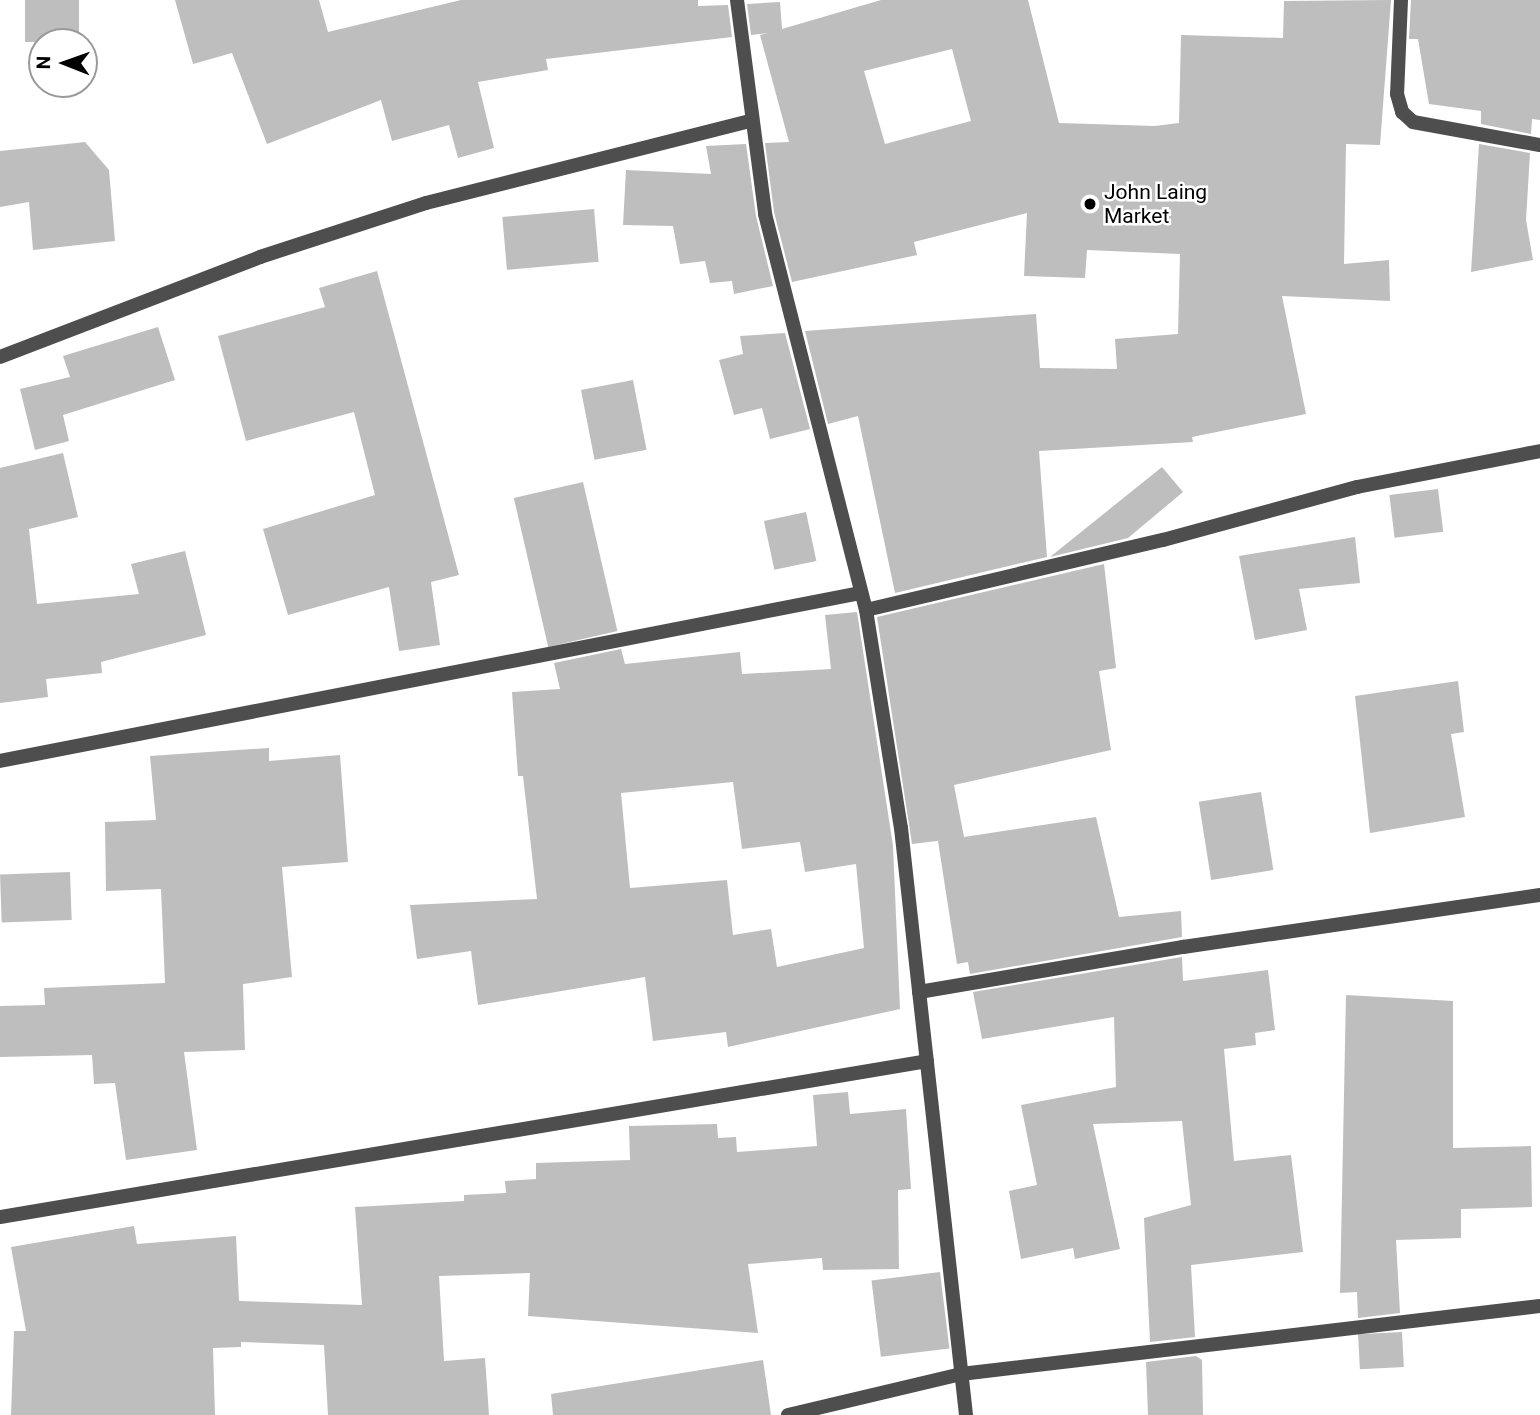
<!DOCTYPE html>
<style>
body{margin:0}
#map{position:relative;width:1540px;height:1415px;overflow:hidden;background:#fff;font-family:Roboto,sans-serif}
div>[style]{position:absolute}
.building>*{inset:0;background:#bebebe;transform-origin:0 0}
.street>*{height:14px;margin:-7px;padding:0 7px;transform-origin:7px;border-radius:7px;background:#4e4e4e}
.dots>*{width:19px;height:19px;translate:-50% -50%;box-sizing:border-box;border:4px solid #fff;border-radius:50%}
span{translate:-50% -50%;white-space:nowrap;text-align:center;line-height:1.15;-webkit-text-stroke:5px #fff;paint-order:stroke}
.poi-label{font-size:21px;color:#000}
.left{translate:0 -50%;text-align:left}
.north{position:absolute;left:28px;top:28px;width:70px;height:70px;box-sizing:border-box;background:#fff;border:2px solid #999;border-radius:50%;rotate:271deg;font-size:19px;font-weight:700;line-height:28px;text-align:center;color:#000}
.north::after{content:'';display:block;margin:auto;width:24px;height:32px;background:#000;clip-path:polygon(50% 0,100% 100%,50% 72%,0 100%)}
</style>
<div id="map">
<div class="building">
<i style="left:25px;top:0;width:54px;height:42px"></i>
<i style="clip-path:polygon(175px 0,319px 0,328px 32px,461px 0,698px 0,698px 6px,728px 5px,732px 37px,546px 59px,548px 70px,478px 82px,494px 148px,458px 158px,449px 125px,392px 141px,381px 100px,267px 144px,232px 53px,193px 64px)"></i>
<i style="clip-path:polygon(evenodd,881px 0,1028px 0,1059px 123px,1155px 126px,1179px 123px,1181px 35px,1283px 38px,1284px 1px,1391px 0,1380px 145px,1346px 144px,1344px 264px,1389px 260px,1390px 301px,1282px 296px,1306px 414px,1192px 437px,1193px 442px,1039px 451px,1047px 557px,895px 593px,858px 416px,828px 424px,805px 331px,1036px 314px,1040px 368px,1117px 369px,1115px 339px,1178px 334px,1180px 254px,1087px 250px,1085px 278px,1024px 276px,1027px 213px,914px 242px,917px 255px,792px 282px,774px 212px,765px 143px,789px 142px,760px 35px,768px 33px,751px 35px,747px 4px,780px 2px,782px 29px,881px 0,952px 49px,971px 121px,885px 144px,864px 71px,952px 49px)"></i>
<i style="clip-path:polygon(1411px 0,1540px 0,1540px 120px,1532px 119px,1531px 134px,1481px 124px,1481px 111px,1429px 104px,1418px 39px,1409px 39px)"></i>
<i style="clip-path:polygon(85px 142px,109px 170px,115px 241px,33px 250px,29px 202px,0 207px,0 151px)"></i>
<i style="clip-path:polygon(746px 144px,756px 216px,773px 286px,734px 294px,732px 281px,710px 283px,705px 261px,680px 264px,673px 226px,623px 225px,626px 170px,711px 174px,706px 146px)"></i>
<i style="clip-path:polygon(1479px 144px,1530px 153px,1526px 220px,1533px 260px,1471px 272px)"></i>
<i style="left:594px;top:209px;width:53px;height:92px;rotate:85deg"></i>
<i style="clip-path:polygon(377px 271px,459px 575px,431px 582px,440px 645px,399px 651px,389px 587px,288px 615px,263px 529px,375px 495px,354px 412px,246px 441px,218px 336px,325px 307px,319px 288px)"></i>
<i style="clip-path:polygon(158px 327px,175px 380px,63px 415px,69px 441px,35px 450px,20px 389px,70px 377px,63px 356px)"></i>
<i style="clip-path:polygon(785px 333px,810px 429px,770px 439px,762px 408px,734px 415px,719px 360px,743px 354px,740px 336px)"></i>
<i style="left:633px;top:380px;width:71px;height:53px;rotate:79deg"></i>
<i style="clip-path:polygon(63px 453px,78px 517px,29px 529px,37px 604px,139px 594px,131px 564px,185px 551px,206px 635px,101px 662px,102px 673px,46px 679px,48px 697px,0 703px,0 468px)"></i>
<i style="clip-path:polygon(1162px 467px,1183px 492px,1128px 538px,1050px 557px)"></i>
<i style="left:583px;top:482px;width:153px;height:71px;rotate:77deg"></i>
<i style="left:1438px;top:489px;width:43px;height:49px;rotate:83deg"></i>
<i style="left:806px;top:512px;width:50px;height:43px;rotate:78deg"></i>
<i style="clip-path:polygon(1355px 537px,1360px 583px,1299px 589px,1307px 630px,1255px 640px,1239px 556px)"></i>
<i style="clip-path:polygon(1104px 564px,1116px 668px,1099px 671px,1111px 750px,954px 785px,964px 837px,1096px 817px,1119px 917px,1181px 911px,1182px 937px,970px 974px,968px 962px,957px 964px,938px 841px,945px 840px,912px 844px,877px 617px)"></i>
<i style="clip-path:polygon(evenodd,857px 612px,893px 846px,900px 1009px,728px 1047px,726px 1032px,653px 1041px,645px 977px,478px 1005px,471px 951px,417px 959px,410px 905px,537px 899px,523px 776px,518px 776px,512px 692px,560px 689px,554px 663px,621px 649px,625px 664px,740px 652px,742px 674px,831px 669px,825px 615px,857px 612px,733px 782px,742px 849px,800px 842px,805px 872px,856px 864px,864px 948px,777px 967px,771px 929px,733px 935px,727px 880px,630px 888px,621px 793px,733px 782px)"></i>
<i style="clip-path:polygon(1458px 681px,1464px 732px,1451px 734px,1465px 817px,1370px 833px,1355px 696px)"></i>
<i style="clip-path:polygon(269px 748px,269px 761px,340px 755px,348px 862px,282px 867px,292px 977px,243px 984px,245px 1050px,184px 1052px,197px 1150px,126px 1160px,115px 1083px,94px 1084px,92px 1055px,0 1057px,0 1006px,45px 1005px,44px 988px,165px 983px,161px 889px,106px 891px,105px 822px,156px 820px,150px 756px)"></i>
<i style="left:1261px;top:792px;width:79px;height:63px;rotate:81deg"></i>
<i style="left:70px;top:872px;width:48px;height:70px;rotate:88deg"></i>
<i style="clip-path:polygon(1182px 957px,1183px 981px,1268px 970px,1275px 1030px,1255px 1033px,1256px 1045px,1224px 1049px,1234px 1161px,1291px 1155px,1303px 1252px,1191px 1265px,1195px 1337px,1150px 1342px,1144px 1218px,1191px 1205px,1182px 1121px,1093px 1124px,1120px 1249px,1075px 1259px,1073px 1248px,1021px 1259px,1009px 1191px,1037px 1185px,1021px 1105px,1116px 1087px,1114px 1017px,982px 1039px,973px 992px)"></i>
<i style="clip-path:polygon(1346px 995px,1453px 1001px,1453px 1148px,1531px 1146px,1532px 1207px,1461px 1209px,1461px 1238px,1396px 1240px,1400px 1313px,1358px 1318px,1357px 1292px,1340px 1293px)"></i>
<i style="clip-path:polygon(848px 1092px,850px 1114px,906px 1109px,911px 1189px,898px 1190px,899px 1269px,823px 1270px,822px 1258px,748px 1264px,758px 1333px,528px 1316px,530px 1273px,439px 1276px,444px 1361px,485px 1358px,489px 1415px,328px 1415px,324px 1345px,241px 1342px,241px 1347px,213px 1348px,215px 1415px,11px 1415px,14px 1331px,26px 1331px,11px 1247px,134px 1226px,137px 1244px,236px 1236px,239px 1301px,362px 1305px,355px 1207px,464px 1201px,464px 1195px,506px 1193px,505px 1181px,536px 1179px,536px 1163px,630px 1160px,629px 1126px,717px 1124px,718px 1138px,736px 1137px,737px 1152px,817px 1146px,813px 1095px)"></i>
<i style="left:940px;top:1272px;width:77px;height:69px;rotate:83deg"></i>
<i style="left:1402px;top:1332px;width:35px;height:44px;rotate:87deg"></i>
<i style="clip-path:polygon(1196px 1356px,1202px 1360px,1203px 1415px,1148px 1415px,1146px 1362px)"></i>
<i style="clip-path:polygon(763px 1360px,771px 1415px,553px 1415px,551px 1394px)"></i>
</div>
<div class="street">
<i style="left:737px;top:0;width:216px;rotate:82.5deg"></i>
<i style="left:765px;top:214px;width:409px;rotate:75.7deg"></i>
<i style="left:866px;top:610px;width:221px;rotate:80.9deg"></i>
<i style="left:901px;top:828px;width:591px;rotate:83.68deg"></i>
<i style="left:1401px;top:0;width:94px;rotate:92.4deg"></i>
<i style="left:1397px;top:94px;width:19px;rotate:74deg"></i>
<i style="left:1402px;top:112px;width:15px;rotate:42deg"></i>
<i style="left:1413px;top:122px;width:129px;rotate:10.3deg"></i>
<i style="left:0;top:357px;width:279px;rotate:-21deg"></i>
<i style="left:260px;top:257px;width:175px;rotate:-18deg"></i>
<i style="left:426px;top:203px;width:333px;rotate:-14.2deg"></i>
<i style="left:866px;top:610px;width:305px;rotate:-13.3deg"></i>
<i style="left:1163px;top:540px;width:201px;rotate:-15.3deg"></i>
<i style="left:1357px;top:487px;width:187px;rotate:-11.1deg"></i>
<i style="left:0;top:761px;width:876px;rotate:-11.05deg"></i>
<i style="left:919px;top:992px;width:268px;rotate:-9.7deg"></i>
<i style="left:1183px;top:947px;width:361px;rotate:-8.3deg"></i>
<i style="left:0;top:1217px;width:940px;rotate:-9.55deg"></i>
<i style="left:788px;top:1415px;width:178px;rotate:-13.3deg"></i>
<i style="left:961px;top:1374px;width:583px;rotate:-6.7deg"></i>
</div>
<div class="dots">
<i style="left:1090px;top:204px;background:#000"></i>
</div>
<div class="poi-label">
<span class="left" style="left:1104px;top:204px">John Laing<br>Market</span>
</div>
<div class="north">N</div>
</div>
